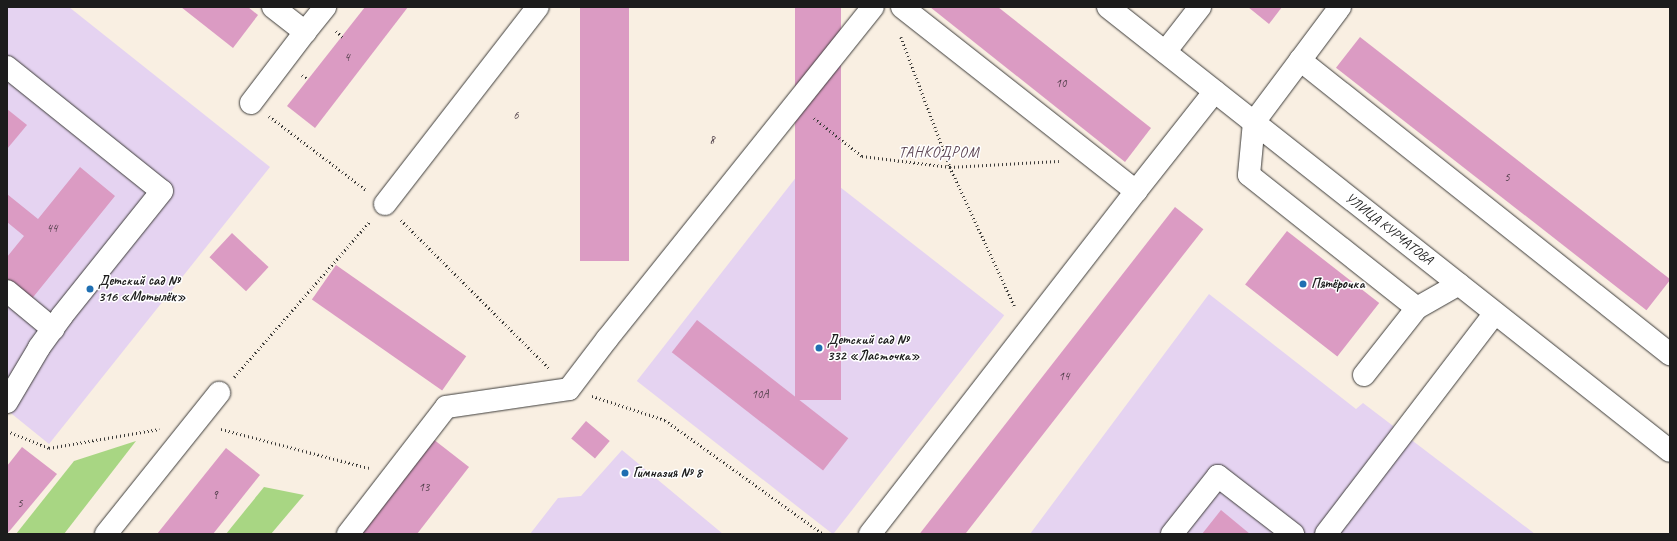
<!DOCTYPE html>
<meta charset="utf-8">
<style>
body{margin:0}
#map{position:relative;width:1677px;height:541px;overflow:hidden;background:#f9efe2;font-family:Caveat,sans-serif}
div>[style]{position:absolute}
.built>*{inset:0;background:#e5d3f1;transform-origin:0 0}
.green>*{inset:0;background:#a8d683}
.building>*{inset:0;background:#db9bc3;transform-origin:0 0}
.path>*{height:2.5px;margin-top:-1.25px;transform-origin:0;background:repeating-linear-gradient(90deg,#3d3c3a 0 1px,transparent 0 4px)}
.roads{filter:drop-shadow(0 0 1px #3d3c3a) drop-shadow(0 0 1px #3d3c3a)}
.minor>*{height:22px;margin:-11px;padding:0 11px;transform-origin:11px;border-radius:11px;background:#fff}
.dots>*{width:11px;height:11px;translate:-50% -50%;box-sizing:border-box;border:2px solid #fff;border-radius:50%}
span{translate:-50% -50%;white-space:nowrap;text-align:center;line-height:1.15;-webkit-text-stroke:3px #fff;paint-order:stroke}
.number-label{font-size:12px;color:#4c3c46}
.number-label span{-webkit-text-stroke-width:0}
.street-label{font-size:14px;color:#1c1c1c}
.poi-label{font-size:14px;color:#1c1c1c;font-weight:700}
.left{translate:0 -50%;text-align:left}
.neighbourhood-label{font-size:15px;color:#5f4856;letter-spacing:1px}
.frame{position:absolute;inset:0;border:8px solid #1c1c1c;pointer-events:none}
</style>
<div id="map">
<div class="built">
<i style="clip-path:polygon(7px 7px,69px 7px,270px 167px,49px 444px,7px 410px)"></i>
<i style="left:808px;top:162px;width:249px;height:278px;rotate:38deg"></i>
<i style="clip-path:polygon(1209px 294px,1356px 409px,1363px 403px,1535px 534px,1030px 534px)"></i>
<i style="clip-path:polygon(622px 450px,723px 534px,530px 534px,558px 498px,581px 496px)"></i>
</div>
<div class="green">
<i style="clip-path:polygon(136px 441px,64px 534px,16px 534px,74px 461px)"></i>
<i style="clip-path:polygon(264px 487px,304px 495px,271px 534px,226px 534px)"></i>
</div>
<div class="building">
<i style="clip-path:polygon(181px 7px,248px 7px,258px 15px,233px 48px)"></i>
<i style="clip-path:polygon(365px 7px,408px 7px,315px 128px,287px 106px)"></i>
<i style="left:580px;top:7px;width:49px;height:254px"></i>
<i style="left:795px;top:7px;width:46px;height:393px"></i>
<i style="clip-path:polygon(930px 7px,998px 7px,1151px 128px,1125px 162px)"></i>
<i style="clip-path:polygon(1248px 7px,1282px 7px,1269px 24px)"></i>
<i style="left:1360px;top:37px;width:394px;height:39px;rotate:38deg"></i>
<i style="clip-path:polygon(7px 109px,27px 125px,7px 149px)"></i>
<i style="clip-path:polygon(80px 167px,115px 196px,30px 301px,7px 282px,7px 257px,24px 236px,7px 222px,7px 194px,38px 219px)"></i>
<i style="left:1175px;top:207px;width:36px;height:416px;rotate:38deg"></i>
<i style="left:1287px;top:231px;width:117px;height:68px;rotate:38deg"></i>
<i style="left:232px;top:233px;width:50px;height:33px;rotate:43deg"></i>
<i style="left:336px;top:265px;width:159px;height:42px;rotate:35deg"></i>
<i style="left:697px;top:320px;width:192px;height:41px;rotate:38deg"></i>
<i style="left:586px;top:421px;width:31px;height:23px;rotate:40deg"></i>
<i style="clip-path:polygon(433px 439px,469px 467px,417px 534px,359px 534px)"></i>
<i style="clip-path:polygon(22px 447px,57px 474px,7px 534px,7px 466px)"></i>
<i style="clip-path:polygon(226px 448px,260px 475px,213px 534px,157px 534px)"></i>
<i style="clip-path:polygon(1221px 510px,1250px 534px,1202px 534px)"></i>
</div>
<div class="path">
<i style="left:336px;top:31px;width:9px;rotate:41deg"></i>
<i style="left:901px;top:37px;width:139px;rotate:69.3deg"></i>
<i style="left:950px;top:167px;width:154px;rotate:65.1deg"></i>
<i style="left:302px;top:75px;width:7px;rotate:34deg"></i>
<i style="left:269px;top:116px;width:122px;rotate:37.3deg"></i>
<i style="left:814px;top:118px;width:61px;rotate:38.4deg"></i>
<i style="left:862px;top:156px;width:89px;rotate:7.1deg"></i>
<i style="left:950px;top:167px;width:109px;rotate:-3.2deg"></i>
<i style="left:401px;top:220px;width:209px;rotate:45deg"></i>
<i style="left:234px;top:377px;width:207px;rotate:-48.9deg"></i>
<i style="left:592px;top:396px;width:77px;rotate:18.2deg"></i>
<i style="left:665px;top:420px;width:195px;rotate:35.8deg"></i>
<i style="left:221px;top:429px;width:153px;rotate:14.8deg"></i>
<i style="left:7px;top:431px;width:45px;rotate:22deg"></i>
<i style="left:49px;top:448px;width:112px;rotate:-9.8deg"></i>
</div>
<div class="roads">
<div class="minor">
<i style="left:273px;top:7px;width:41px;rotate:38deg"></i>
<i style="left:305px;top:32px;width:32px;rotate:-51deg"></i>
<i style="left:902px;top:7px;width:298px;rotate:38.2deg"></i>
<i style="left:1136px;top:191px;width:127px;rotate:-51.7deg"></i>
<i style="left:1108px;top:7px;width:716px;rotate:38.31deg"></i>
<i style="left:1340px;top:7px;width:144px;rotate:126.8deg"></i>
<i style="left:1254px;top:122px;width:53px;rotate:95.4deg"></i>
<i style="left:1249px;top:175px;width:214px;rotate:38.4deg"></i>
<i style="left:1417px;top:308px;width:48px;rotate:-29.7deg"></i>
<i style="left:1165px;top:52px;width:57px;rotate:-52.1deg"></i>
<i style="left:1300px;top:60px;width:473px;rotate:38.5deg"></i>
<i style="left:7px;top:67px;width:198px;rotate:38.7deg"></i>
<i style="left:162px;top:191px;width:160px;rotate:128.7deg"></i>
<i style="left:62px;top:316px;width:39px;rotate:126deg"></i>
<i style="left:39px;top:348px;width:63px;rotate:120.7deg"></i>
<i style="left:251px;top:103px;width:89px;rotate:-52.7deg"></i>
<i style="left:385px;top:204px;width:249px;rotate:-52.2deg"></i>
<i style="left:7px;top:291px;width:60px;rotate:39.6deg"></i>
<i style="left:1364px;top:375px;width:85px;rotate:-51.7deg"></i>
<i style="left:106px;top:534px;width:181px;rotate:-51.3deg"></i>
<i style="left:348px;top:534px;width:160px;rotate:-52.3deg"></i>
<i style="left:446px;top:407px;width:124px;rotate:-8.3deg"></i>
<i style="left:569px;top:389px;width:63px;rotate:-52.8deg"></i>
<i style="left:607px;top:339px;width:425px;rotate:-51.3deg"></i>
<i style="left:870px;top:534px;width:434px;rotate:-52.2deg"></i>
<i style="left:1172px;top:534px;width:74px;rotate:-51.6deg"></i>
<i style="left:1218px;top:476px;width:95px;rotate:37.7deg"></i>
<i style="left:1326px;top:534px;width:278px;rotate:-52.6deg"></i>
</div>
</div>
<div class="dots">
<i style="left:1303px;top:284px;background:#1f6fb2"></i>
<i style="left:90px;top:289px;background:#1f6fb2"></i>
<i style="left:819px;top:348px;background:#1f6fb2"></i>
<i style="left:625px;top:473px;background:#1f6fb2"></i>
</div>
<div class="number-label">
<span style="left:347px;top:58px">4</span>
<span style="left:1061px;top:84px">10</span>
<span style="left:516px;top:116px">6</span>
<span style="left:712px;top:141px">8</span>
<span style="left:1507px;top:178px">5</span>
<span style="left:52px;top:229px">44</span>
<span style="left:1064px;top:377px">14</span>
<span style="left:760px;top:395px">10А</span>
<span style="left:424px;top:488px">13</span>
<span style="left:215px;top:496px">9</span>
<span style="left:20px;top:504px">5</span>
</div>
<div class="street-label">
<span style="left:1389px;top:229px;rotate:38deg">УЛИЦА КУРЧАТОВА</span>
</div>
<div class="poi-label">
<span class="left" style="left:98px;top:289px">Детский сад №<br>316 «Мотылёк»</span>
<span class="left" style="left:1311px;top:284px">Пятёрочка</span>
<span class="left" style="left:827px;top:348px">Детский сад №<br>332 «Ласточка»</span>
<span class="left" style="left:633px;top:473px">Гимназия № 8</span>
</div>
<div class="neighbourhood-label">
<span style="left:939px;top:153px">ТАНКОДРОМ</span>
</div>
<div class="frame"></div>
</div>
